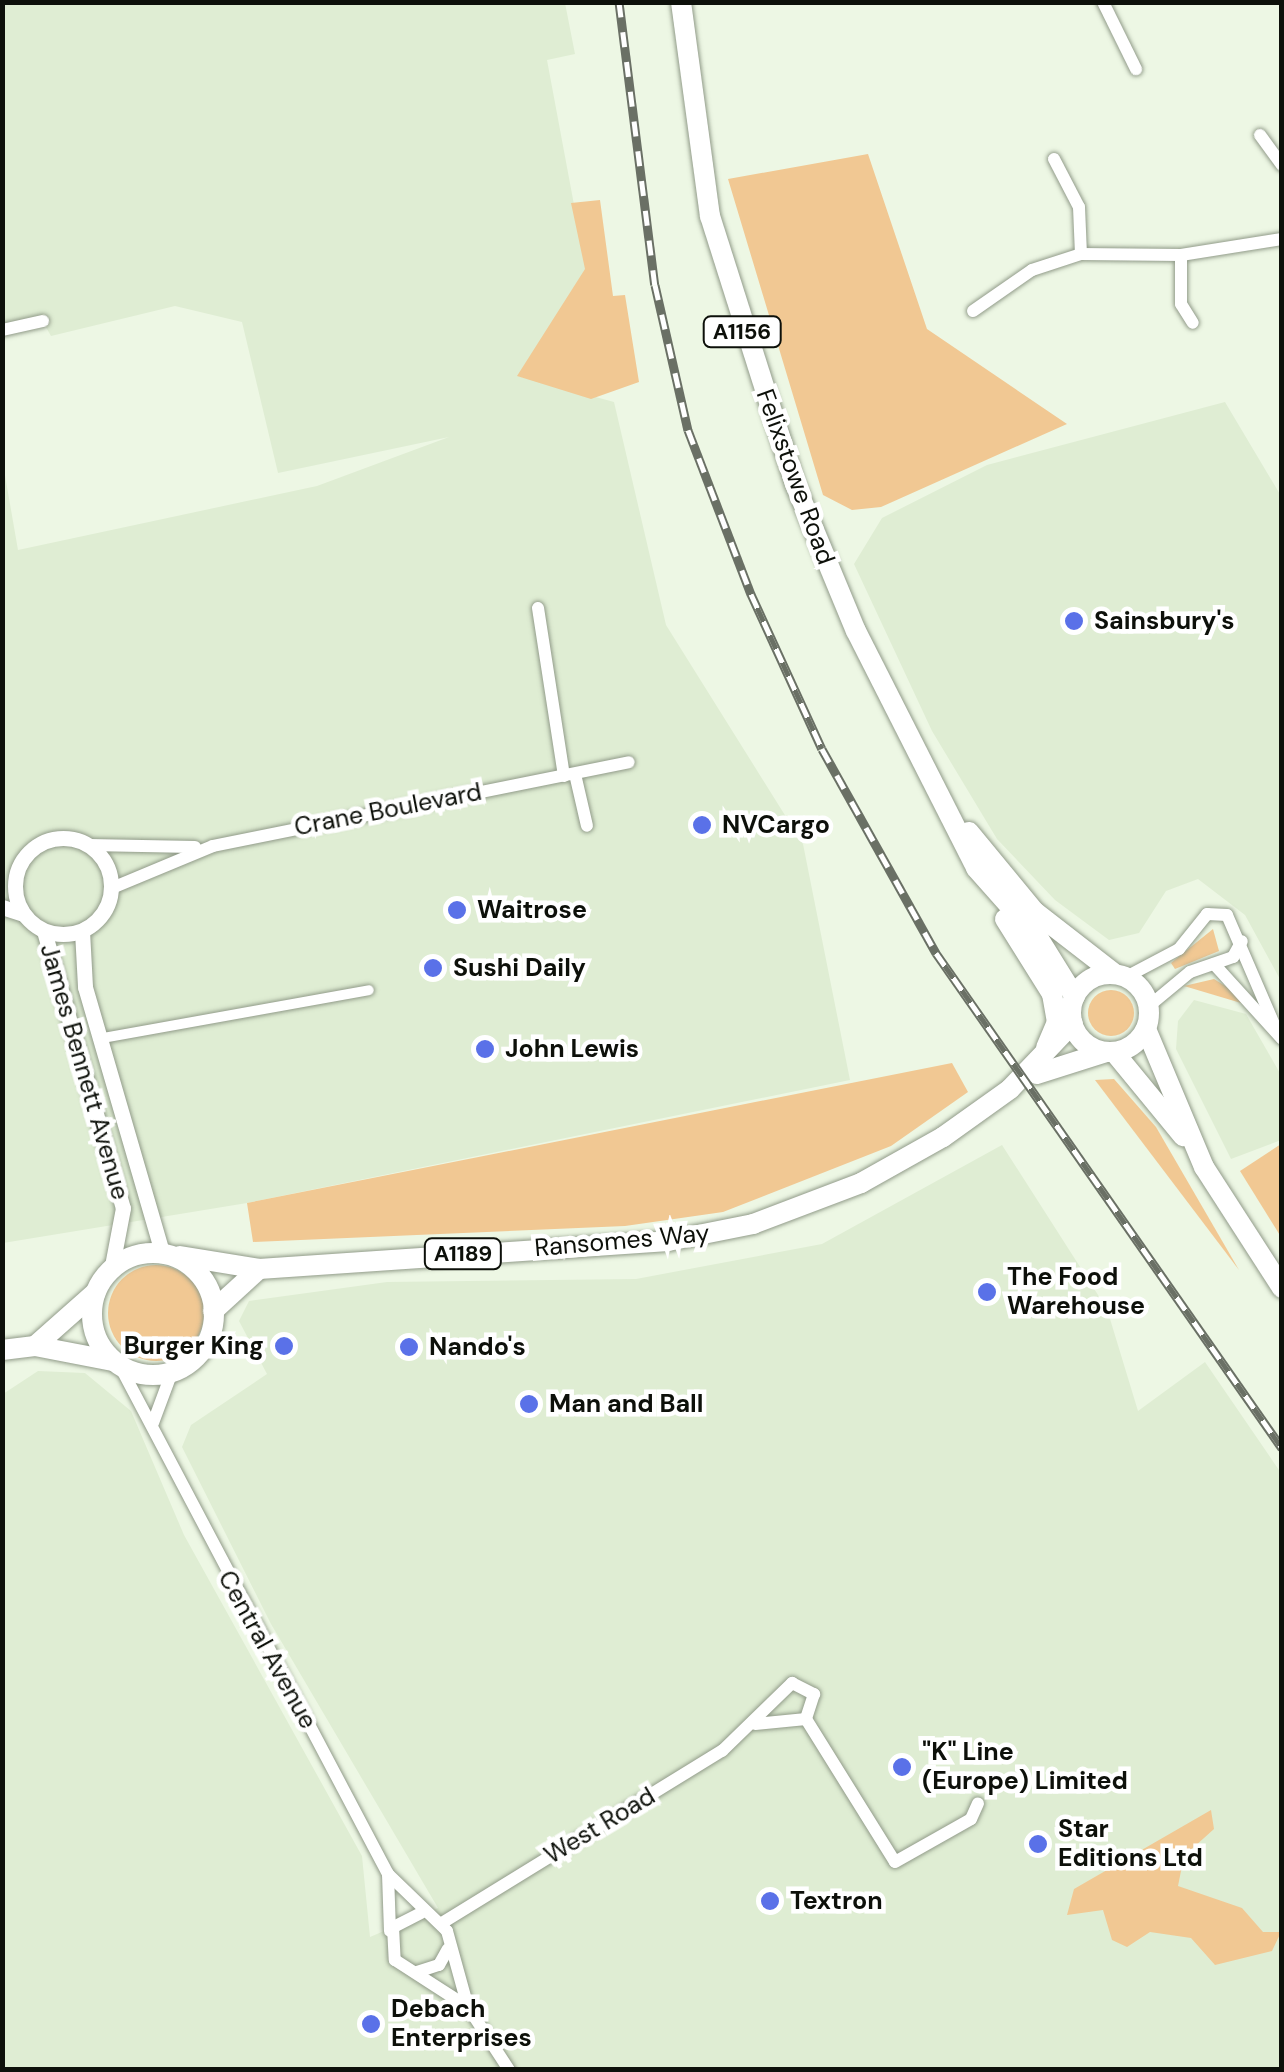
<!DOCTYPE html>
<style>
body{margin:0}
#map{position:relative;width:1284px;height:2072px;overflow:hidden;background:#edf7e4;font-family:"DM Sans",sans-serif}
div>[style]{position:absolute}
.built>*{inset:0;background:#dfedd3}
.green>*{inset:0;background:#f1c893}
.round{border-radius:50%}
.roads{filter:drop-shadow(0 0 2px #919b89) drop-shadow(0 0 2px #919b89)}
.pedestrian>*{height:10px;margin:-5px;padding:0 5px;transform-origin:5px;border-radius:5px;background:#fff}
.minor>*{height:12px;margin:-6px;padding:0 6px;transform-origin:6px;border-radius:6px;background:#fff}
.tertiary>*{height:15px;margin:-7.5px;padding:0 7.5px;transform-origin:7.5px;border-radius:7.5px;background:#fff}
.tertiary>.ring{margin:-7.5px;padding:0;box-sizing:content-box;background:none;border:15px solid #fff;border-radius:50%}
.primary>*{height:20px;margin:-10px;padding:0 10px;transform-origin:10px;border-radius:10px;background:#fff}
.primary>.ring{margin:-10px;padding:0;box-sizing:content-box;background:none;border:20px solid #fff;border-radius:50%}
.rail>*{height:9px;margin-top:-4.5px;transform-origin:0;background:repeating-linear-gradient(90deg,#fff 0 15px,#6a7065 0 30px);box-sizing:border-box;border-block:2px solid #6a7065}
.dots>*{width:28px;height:28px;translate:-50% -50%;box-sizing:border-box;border:5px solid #fff;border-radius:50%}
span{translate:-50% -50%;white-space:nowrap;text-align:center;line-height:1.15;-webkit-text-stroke:9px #fff;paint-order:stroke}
.shield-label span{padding:2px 8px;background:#fff;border:2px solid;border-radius:8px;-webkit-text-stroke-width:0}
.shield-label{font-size:22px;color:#0d100a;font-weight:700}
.street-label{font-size:25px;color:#0d100a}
.poi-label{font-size:25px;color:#0d100a;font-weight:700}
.left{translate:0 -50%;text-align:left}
.right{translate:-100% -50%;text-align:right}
.frame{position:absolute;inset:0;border:5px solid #0d100a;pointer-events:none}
</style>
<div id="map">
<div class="built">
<i style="clip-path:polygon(3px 3px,565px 3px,575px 54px,547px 60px,586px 269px,518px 376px,614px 402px,666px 625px,803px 844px,850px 1080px,247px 1203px,3px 1243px,2px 458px,18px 550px,317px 486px,449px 437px,278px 473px,242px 322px,175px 306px,51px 336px,43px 322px,3px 330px)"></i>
<i style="clip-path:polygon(1225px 402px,1281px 496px,1281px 981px,1245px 915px,1198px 879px,1166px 891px,1139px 933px,1109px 940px,1055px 900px,997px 839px,932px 731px,854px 564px,882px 518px,987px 465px)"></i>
<i style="clip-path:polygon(1194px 1000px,1246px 1014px,1281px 1075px,1281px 1140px,1231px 1159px,1176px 1049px,1178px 1021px)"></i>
<i style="clip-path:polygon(1002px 1145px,1107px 1309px,1138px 1411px,1205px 1362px,1281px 1473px,1281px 2069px,3px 2070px,3px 1394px,38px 1371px,85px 1373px,131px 1411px,184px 1535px,362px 1856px,370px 1937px,438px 1908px,271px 1624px,182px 1447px,191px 1425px,267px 1374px,239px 1321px,249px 1301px,387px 1282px,636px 1279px,822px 1244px)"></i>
</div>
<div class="green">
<i style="clip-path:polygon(868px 154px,927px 329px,1067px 424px,881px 507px,852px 510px,823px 495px,728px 179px)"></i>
<i style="clip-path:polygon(600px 200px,613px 296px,625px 295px,639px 382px,591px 399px,517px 376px,585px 269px,571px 203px)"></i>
<i style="clip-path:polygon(1213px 929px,1219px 951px,1175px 969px,1171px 963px)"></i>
<i style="clip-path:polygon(1214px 979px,1238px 994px,1241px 1003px,1184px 986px)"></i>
<i class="round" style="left:1088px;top:990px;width:46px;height:46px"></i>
<i style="clip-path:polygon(952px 1063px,968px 1092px,891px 1146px,723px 1212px,625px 1226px,253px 1242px,247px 1203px)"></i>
<i style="clip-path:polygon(1114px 1079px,1156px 1127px,1239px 1270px,1095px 1080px)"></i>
<i style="clip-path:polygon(1281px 1144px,1281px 1237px,1240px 1171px)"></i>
<i class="round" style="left:108px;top:1265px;width:96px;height:96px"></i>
<i style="clip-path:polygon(1211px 1810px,1214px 1829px,1184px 1856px,1178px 1886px,1242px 1908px,1263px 1932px,1281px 1932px,1272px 1951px,1215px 1965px,1191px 1938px,1150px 1932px,1127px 1947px,1112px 1940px,1103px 1910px,1067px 1915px,1074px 1889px)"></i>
</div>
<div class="roads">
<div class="pedestrian">
<i style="left:103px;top:1038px;width:270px;rotate:-10.2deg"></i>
</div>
<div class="minor">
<i style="left:1103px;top:2px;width:75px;rotate:63.8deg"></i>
<i style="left:1260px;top:135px;width:37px;rotate:54deg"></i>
<i style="left:1054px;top:159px;width:54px;rotate:62.5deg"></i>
<i style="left:1079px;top:207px;width:47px;rotate:87.6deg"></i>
<i style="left:1181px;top:255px;width:49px;rotate:90deg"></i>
<i style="left:1181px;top:304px;width:22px;rotate:58deg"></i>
<i style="left:973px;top:311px;width:72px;rotate:-34.8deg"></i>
<i style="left:1032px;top:270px;width:52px;rotate:-18.1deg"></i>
<i style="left:1081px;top:254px;width:100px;rotate:0.6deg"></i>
<i style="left:1181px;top:255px;width:102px;rotate:-9deg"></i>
<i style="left:2px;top:330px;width:42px;rotate:-12.4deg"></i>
<i style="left:538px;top:608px;width:170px;rotate:81.2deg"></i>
<i style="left:575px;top:774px;width:53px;rotate:77deg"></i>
<i style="left:89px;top:845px;width:106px;rotate:1.1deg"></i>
<i style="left:112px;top:888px;width:109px;rotate:-22.6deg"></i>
<i style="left:213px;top:846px;width:424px;rotate:-11.4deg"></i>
<i style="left:1214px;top:964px;width:101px;rotate:47.8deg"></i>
<i style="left:1126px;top:977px;width:60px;rotate:-27.8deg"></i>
<i style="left:1179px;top:949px;width:45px;rotate:-51.3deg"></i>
<i style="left:1207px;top:914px;width:20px;rotate:3deg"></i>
<i style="left:1227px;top:915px;width:124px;rotate:66.7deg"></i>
<i style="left:1149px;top:1006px;width:53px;rotate:-39.7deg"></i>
<i style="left:1190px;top:972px;width:46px;rotate:-19.2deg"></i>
<i style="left:1233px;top:957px;width:18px;rotate:-61deg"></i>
<i style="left:121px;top:1368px;width:572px;rotate:62.18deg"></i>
<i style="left:388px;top:1874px;width:82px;rotate:44deg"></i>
<i style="left:447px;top:1931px;width:79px;rotate:74.6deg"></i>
<i style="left:153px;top:1423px;width:54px;rotate:-69.6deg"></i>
<i style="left:806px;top:1719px;width:168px;rotate:58.1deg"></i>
<i style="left:895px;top:1862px;width:87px;rotate:-29.5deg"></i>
<i style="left:971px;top:1819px;width:17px;rotate:-66deg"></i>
<i style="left:388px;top:1874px;width:57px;rotate:88deg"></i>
<i style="left:421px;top:1913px;width:31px;rotate:153deg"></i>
<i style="left:393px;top:1927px;width:33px;rotate:87deg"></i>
<i style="left:395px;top:1960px;width:87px;rotate:32.8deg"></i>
<i style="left:468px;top:2007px;width:75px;rotate:56.9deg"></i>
<i style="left:442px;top:1923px;width:329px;rotate:-31.6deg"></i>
<i style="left:722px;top:1751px;width:98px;rotate:-44.2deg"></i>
<i style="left:792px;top:1683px;width:25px;rotate:27deg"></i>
<i style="left:814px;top:1694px;width:26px;rotate:108deg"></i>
<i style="left:806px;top:1719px;width:51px;rotate:174.4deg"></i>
<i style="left:417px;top:1972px;width:23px;rotate:-18deg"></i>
<i style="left:439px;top:1965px;width:18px;rotate:-61deg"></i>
</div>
<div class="tertiary">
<i class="ring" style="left:15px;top:838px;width:81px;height:81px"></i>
<i style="left:2px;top:907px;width:22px;rotate:18deg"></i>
<i style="left:44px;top:931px;width:288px;rotate:74.1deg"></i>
<i style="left:123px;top:1208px;width:64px;rotate:100.8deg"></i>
<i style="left:82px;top:931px;width:56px;rotate:86.9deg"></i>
<i style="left:85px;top:987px;width:276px;rotate:73.8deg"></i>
</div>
<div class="primary">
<i style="left:681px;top:2px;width:216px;rotate:82.3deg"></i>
<i style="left:710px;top:216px;width:281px;rotate:72.4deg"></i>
<i style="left:795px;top:484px;width:159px;rotate:67.5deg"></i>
<i style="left:856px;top:631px;width:266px;rotate:63.1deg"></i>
<i style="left:976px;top:868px;width:95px;rotate:48.4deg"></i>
<i style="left:1039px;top:939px;width:68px;rotate:58.2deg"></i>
<i style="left:969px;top:832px;width:104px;rotate:50.5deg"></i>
<i style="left:1035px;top:912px;width:101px;rotate:37.8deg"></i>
<i style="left:1005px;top:919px;width:89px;rotate:57.9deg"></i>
<i style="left:1052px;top:994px;width:28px;rotate:80deg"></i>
<i style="left:1057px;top:1022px;width:28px;rotate:113deg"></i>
<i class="ring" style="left:1071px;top:974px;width:58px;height:58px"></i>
<i style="left:1146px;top:1029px;width:150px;rotate:67.2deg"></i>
<i style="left:1204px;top:1167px;width:144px;rotate:57.2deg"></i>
<i style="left:1114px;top:1052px;width:109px;rotate:50.6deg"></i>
<i style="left:1037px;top:1074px;width:72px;rotate:-17.7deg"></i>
<i class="ring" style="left:92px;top:1253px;width:102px;height:102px"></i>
<i style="left:180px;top:1256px;width:80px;rotate:9.3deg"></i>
<i style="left:259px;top:1269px;width:410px;rotate:-3.9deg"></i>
<i style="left:668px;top:1241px;width:87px;rotate:-11.3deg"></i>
<i style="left:753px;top:1224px;width:116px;rotate:-20.8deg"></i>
<i style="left:861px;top:1183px;width:94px;rotate:-29.3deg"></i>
<i style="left:943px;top:1137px;width:82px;rotate:-35.6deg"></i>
<i style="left:1010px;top:1089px;width:91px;rotate:-46.3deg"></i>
<i style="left:213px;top:1311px;width:62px;rotate:-42.4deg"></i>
<i style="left:35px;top:1346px;width:81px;rotate:-41.5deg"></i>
<i style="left:2px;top:1350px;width:33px;rotate:-7deg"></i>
<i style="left:35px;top:1346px;width:79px;rotate:10.9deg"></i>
</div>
</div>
<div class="rail">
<i style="left:619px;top:2px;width:285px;rotate:82.8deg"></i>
<i style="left:655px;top:285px;width:149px;rotate:77.2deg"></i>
<i style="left:688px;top:430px;width:176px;rotate:69deg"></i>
<i style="left:751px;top:594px;width:170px;rotate:65.4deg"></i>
<i style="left:822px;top:749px;width:234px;rotate:60.8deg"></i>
<i style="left:936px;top:953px;width:604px;rotate:55.05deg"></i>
</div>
<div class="dots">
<i style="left:1074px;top:621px;background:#5a71e8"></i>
<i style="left:702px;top:825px;background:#5a71e8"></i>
<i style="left:457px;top:910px;background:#5a71e8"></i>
<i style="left:433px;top:968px;background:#5a71e8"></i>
<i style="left:485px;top:1049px;background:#5a71e8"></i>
<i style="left:987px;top:1292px;background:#5a71e8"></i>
<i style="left:284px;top:1346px;background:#5a71e8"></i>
<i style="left:409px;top:1347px;background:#5a71e8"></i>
<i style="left:529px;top:1404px;background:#5a71e8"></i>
<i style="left:902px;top:1767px;background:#5a71e8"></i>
<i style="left:1038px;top:1844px;background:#5a71e8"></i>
<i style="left:770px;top:1901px;background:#5a71e8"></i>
<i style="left:371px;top:2024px;background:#5a71e8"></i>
</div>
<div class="shield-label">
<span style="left:742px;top:332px">A1156</span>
<span style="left:463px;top:1254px">A1189</span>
</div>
<div class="street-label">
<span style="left:795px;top:477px;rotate:70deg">Felixstowe Road</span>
<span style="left:388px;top:810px;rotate:-11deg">Crane Boulevard</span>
<span style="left:84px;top:1072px;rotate:74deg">James Bennett Avenue</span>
<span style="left:622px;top:1241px;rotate:-5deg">Ransomes Way</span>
<span style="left:267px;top:1650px;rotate:61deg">Central Avenue</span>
<span style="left:600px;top:1826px;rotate:-31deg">West Road</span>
</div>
<div class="poi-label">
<span class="left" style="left:1094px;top:621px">Sainsbury's</span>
<span class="left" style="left:722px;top:825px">NVCargo</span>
<span class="left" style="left:477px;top:910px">Waitrose</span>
<span class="left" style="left:453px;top:968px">Sushi Daily</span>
<span class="left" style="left:505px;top:1049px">John Lewis</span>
<span class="left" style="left:1007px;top:1292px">The Food<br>Warehouse</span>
<span class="right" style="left:264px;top:1346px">Burger King</span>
<span class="left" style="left:429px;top:1347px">Nando's</span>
<span class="left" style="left:549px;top:1404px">Man and Ball</span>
<span class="left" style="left:922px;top:1767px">"K" Line<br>(Europe) Limited</span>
<span class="left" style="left:1058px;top:1844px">Star<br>Editions Ltd</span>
<span class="left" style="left:790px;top:1901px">Textron</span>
<span class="left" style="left:391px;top:2024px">Debach<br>Enterprises</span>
</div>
<div class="frame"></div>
</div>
